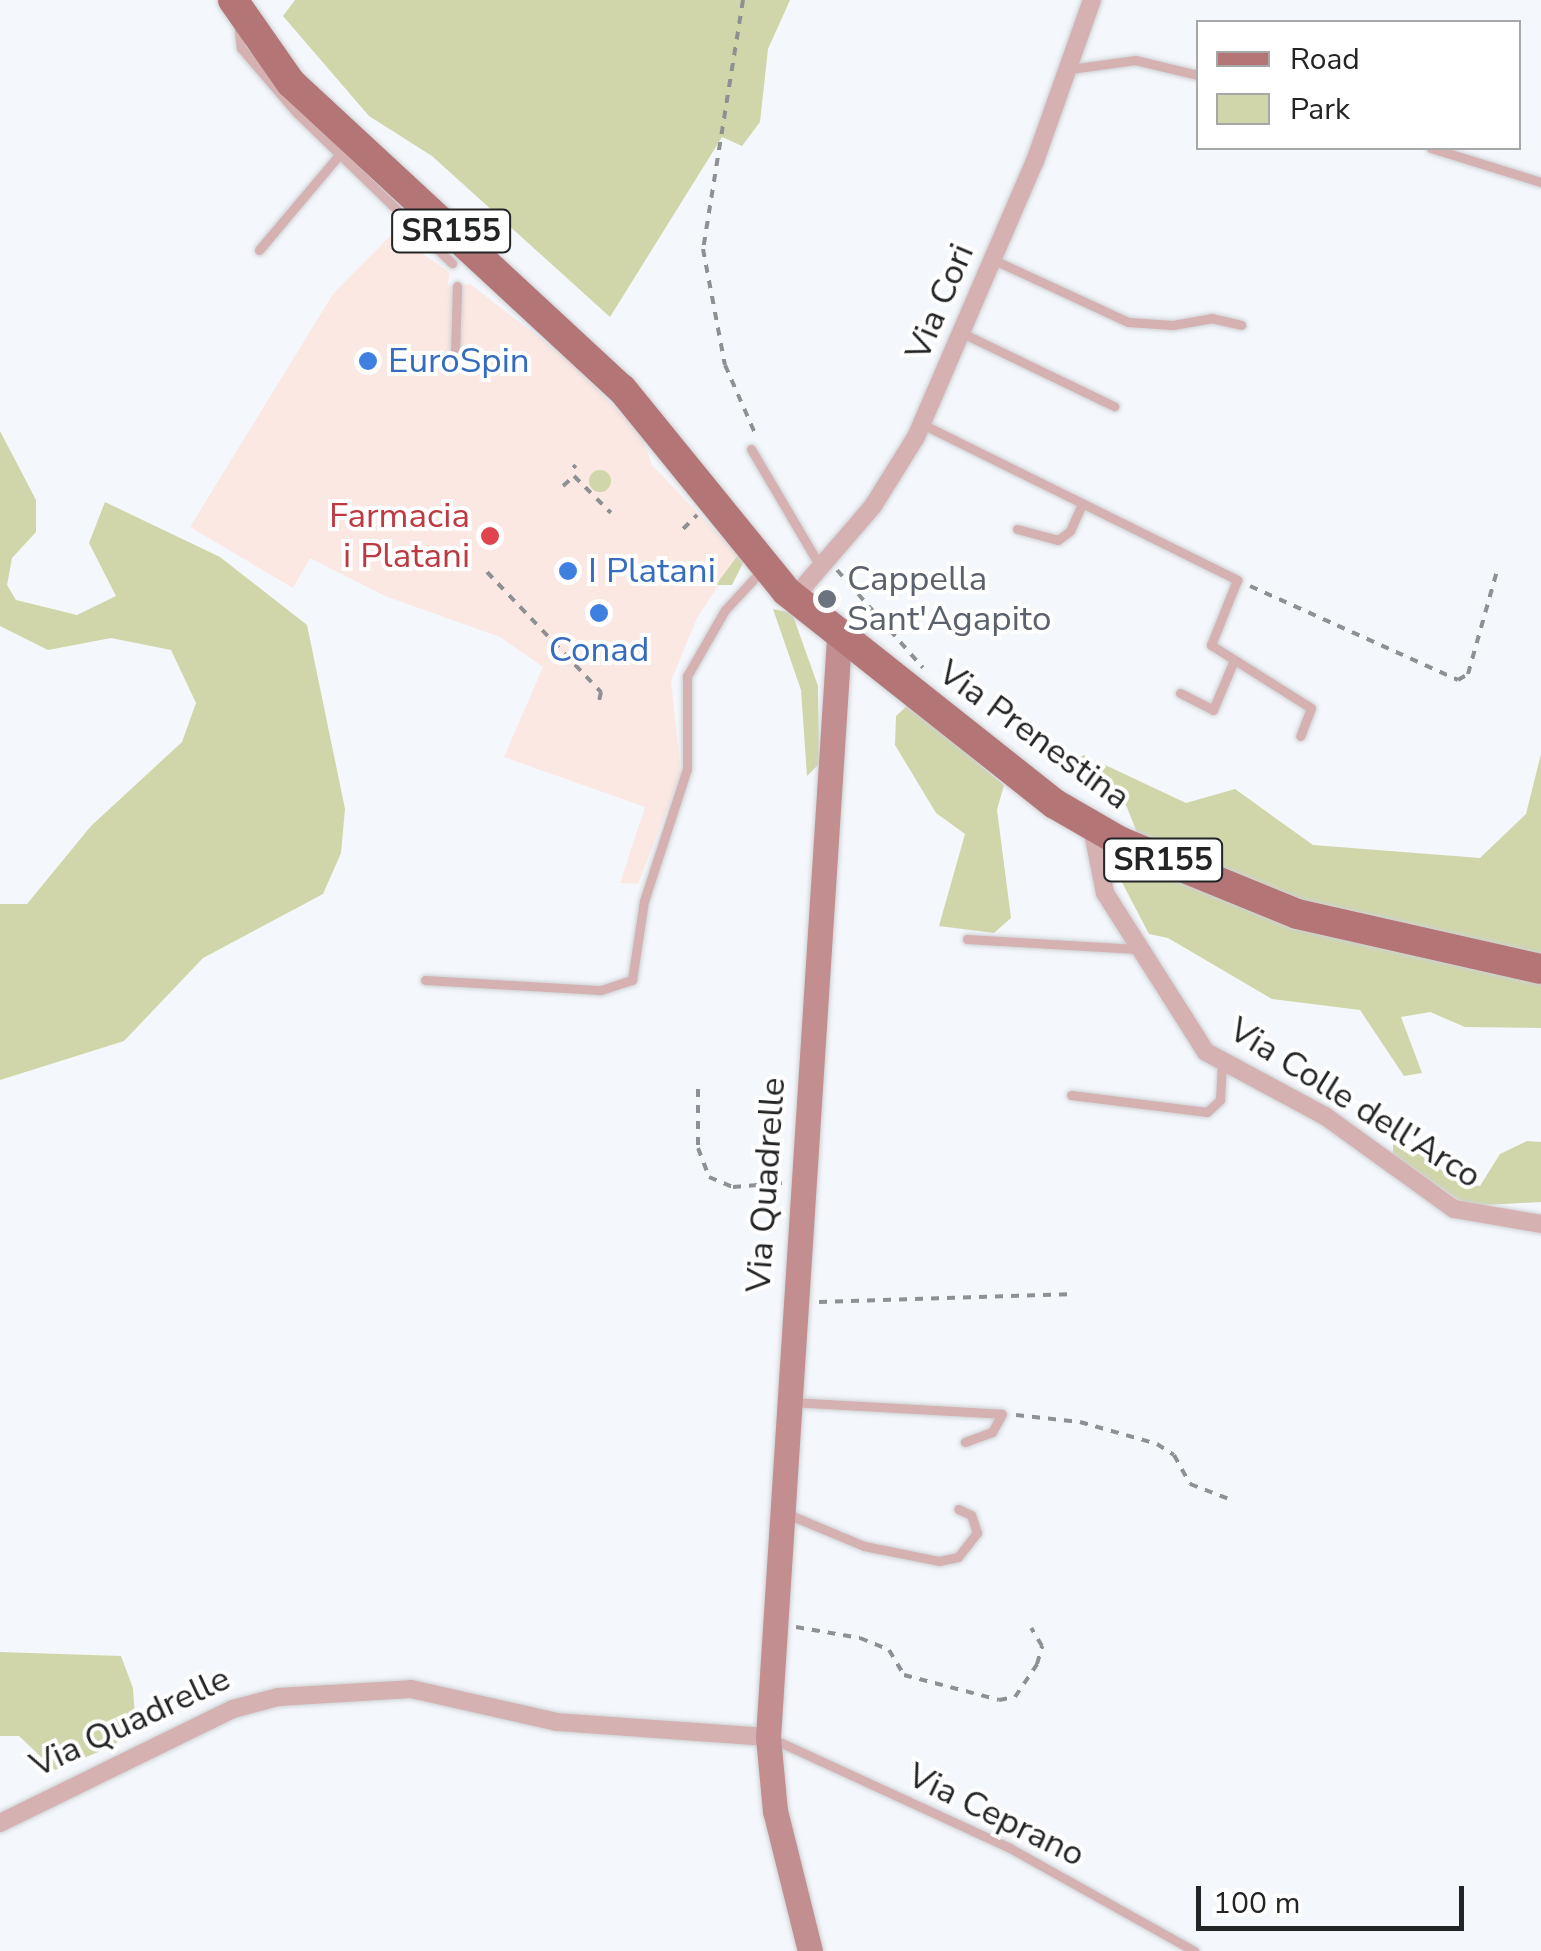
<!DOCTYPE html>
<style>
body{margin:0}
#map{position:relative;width:1541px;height:1951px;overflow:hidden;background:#f4f7fb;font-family:"Nunito Sans",sans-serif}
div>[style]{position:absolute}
.commercial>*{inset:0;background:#fce8e2}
.green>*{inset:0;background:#d0d6a9}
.round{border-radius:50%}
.path>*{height:4px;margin-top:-2px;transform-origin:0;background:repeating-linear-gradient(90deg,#8e9092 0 8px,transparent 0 16px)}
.roads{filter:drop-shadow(0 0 2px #ced1d4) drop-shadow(0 0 2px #ced1d4)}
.lane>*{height:9px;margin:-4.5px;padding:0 4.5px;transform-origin:4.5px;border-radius:4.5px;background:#d5b1b1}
.street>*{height:18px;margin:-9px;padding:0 9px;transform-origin:9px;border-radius:9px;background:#d5b1b1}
.secondary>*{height:25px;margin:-12.5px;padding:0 12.5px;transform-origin:12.5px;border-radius:12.5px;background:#c28e8f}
.primary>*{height:30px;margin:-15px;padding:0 15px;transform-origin:15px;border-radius:15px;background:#b47577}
.dots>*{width:28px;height:28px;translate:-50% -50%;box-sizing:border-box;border:5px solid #fff;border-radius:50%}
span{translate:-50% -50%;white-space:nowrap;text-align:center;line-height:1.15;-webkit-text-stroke:8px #fff;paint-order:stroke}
.shield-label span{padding:2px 8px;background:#fff;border:2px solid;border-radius:8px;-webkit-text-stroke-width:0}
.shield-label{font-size:32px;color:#232425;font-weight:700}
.street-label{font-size:35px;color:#232425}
.shop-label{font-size:35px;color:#366cbe}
.left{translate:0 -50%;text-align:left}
.health-label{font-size:35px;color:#be3a42}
.right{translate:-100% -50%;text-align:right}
.worship-label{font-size:35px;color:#5b616d}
.legend{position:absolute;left:1196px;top:20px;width:325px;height:130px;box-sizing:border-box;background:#fff;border:2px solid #a7a7a8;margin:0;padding:12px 18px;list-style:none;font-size:30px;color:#232425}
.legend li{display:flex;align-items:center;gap:20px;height:50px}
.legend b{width:50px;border:2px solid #a7a7a8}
.scale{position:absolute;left:1196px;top:1886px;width:268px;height:45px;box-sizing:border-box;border:5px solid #232425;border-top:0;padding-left:12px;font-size:30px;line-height:35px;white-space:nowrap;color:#232425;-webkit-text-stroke:8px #fff;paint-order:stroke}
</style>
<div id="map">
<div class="commercial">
<i style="clip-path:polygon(393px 233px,449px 272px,448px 286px,470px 284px,571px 362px,642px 436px,652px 465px,738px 555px,697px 618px,671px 681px,681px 773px,638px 884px,620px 883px,645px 807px,504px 757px,543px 667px,500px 637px,385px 596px,310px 558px,293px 588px,190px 527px,333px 294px)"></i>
</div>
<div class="green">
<i style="clip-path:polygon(295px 0,790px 0,768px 49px,760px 122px,742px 146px,722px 137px,610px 317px,432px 156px,369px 116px,283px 16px)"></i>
<i style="clip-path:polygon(0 431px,36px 500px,36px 532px,12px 558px,7px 585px,16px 600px,77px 615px,116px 596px,89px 543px,105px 502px,220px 557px,307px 625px,345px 809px,341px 853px,323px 894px,203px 958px,124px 1041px,0 1080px,0 904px,27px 904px,91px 826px,182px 742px,196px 703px,171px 650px,111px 638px,48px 650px,0 626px)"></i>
<i class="round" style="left:589px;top:470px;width:22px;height:22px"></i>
<i style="clip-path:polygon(738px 555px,744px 561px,732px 585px,716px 585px)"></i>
<i style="clip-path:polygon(773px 609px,792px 613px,818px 686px,819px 764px,807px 776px,801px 690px)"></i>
<i style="clip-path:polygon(908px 705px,1004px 785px,997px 810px,1011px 918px,994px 933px,939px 926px,965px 834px,936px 813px,895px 745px,896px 716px)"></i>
<i style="clip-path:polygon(1541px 754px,1541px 965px,1319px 914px,1138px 835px,1126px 805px,1070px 762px,1084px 755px,1186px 803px,1235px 789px,1313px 845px,1480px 858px,1526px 814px)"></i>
<i style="clip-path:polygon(1123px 853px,1541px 975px,1541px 1028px,1465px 1027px,1430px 1012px,1401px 1017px,1422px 1073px,1404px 1076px,1360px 1010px,1272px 999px,1168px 938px,1149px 934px,1115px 869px)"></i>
<i style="clip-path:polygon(1527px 1141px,1541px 1142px,1541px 1202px,1467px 1206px,1393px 1154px,1393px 1143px,1403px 1143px,1461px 1184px,1480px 1186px,1500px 1154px)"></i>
<i style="clip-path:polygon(0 1652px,121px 1656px,133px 1688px,135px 1718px,115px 1745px,55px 1770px,19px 1736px,0 1736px)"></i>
</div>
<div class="path">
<i style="left:743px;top:0;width:252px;rotate:99.1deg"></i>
<i style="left:703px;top:249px;width:118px;rotate:79.3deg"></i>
<i style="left:725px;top:365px;width:80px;rotate:66.3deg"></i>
<i style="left:573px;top:468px;width:4px;rotate:-45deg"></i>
<i style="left:563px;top:486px;width:15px;rotate:-42deg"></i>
<i style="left:574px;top:476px;width:52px;rotate:45deg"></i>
<i style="left:683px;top:529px;width:20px;rotate:-45deg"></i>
<i style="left:837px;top:570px;width:130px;rotate:48.7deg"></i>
<i style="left:487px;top:572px;width:166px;rotate:46.5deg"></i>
<i style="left:601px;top:692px;width:13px;rotate:103deg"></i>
<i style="left:1250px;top:586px;width:228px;rotate:24.3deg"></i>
<i style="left:1458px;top:680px;width:12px;rotate:-31deg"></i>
<i style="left:1468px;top:674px;width:111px;rotate:-74.3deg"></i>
<i style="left:698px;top:1089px;width:59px;rotate:90deg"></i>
<i style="left:698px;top:1148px;width:31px;rotate:69deg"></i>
<i style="left:709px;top:1177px;width:26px;rotate:23deg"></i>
<i style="left:733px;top:1187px;width:49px;rotate:-4.7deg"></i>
<i style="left:819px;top:1302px;width:250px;rotate:-1.8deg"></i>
<i style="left:1016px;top:1415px;width:64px;rotate:6.2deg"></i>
<i style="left:1080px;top:1422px;width:80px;rotate:15.9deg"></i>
<i style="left:1157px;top:1444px;width:20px;rotate:33deg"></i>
<i style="left:1174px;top:1455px;width:33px;rotate:61deg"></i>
<i style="left:1190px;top:1484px;width:40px;rotate:21deg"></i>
<i style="left:796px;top:1627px;width:65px;rotate:9.8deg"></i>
<i style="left:860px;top:1638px;width:31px;rotate:22deg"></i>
<i style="left:889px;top:1650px;width:29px;rotate:59deg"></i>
<i style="left:904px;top:1675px;width:98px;rotate:14.7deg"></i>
<i style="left:999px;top:1700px;width:16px;rotate:-11deg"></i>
<i style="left:1015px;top:1697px;width:40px;rotate:-56deg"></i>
<i style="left:1037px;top:1664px;width:19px;rotate:-74deg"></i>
<i style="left:1042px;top:1646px;width:21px;rotate:-121deg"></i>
</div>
<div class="roads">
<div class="lane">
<i style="left:238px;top:21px;width:27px;rotate:84deg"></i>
<i style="left:241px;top:48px;width:86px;rotate:49.3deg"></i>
<i style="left:297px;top:113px;width:216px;rotate:44.1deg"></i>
<i style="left:1070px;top:69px;width:66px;rotate:-7.9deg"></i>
<i style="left:1135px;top:60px;width:65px;rotate:13.4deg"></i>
<i style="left:1431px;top:148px;width:115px;rotate:17.2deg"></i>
<i style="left:402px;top:239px;width:21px;rotate:-43deg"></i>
<i style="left:259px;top:250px;width:124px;rotate:-49.9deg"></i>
<i style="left:994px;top:260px;width:148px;rotate:24.8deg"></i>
<i style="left:1128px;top:322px;width:45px;rotate:3.8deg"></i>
<i style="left:1173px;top:325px;width:39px;rotate:-10deg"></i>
<i style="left:1211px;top:318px;width:31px;rotate:13deg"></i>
<i style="left:962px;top:333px;width:169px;rotate:25.7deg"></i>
<i style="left:455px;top:354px;width:68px;rotate:-88.3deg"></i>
<i style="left:922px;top:424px;width:352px;rotate:26.3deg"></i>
<i style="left:1237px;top:580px;width:70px;rotate:111.8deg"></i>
<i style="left:1211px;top:645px;width:118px;rotate:32.2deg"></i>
<i style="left:1311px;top:708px;width:30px;rotate:111deg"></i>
<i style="left:751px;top:449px;width:138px;rotate:59.5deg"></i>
<i style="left:1017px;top:529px;width:42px;rotate:15deg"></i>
<i style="left:1058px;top:540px;width:15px;rotate:-37deg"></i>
<i style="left:1070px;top:531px;width:30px;rotate:-66deg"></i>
<i style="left:1180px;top:693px;width:37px;rotate:27deg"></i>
<i style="left:1213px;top:710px;width:54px;rotate:-67.2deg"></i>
<i style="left:967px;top:939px;width:170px;rotate:3.4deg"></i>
<i style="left:425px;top:980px;width:176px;rotate:3.3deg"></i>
<i style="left:601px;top:990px;width:33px;rotate:-18deg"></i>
<i style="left:632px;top:980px;width:80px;rotate:-81.4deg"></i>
<i style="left:644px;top:901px;width:139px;rotate:-72deg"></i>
<i style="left:687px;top:769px;width:93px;rotate:-90deg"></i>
<i style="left:687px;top:676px;width:76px;rotate:-60.1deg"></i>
<i style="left:725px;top:610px;width:54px;rotate:-47.2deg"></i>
<i style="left:1071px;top:1095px;width:137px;rotate:7.1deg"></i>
<i style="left:1207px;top:1112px;width:18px;rotate:-43deg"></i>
<i style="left:1220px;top:1100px;width:37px;rotate:-87deg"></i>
<i style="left:790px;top:1402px;width:212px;rotate:3.2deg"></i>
<i style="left:1002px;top:1414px;width:21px;rotate:119deg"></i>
<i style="left:992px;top:1432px;width:29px;rotate:160deg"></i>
<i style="left:785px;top:1513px;width:86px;rotate:22.7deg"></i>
<i style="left:864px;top:1546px;width:76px;rotate:11.3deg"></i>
<i style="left:939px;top:1561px;width:19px;rotate:-12deg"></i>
<i style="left:958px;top:1557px;width:31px;rotate:-52deg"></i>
<i style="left:977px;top:1533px;width:19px;rotate:-108deg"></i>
<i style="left:971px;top:1515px;width:14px;rotate:-155deg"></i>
<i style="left:773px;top:1739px;width:261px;rotate:24.7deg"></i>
<i style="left:1010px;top:1848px;width:211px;rotate:29.2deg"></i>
</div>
<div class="street">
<i style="left:793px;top:599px;width:123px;rotate:-49.3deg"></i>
<i style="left:873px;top:506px;width:81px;rotate:-58.1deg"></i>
<i style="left:916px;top:437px;width:301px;rotate:-66.7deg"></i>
<i style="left:1035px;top:161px;width:171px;rotate:-70.5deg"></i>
<i style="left:1092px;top:828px;width:66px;rotate:78.7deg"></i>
<i style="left:1105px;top:893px;width:188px;rotate:57.6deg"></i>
<i style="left:1206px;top:1052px;width:135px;rotate:28.3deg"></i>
<i style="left:1325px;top:1116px;width:159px;rotate:35.8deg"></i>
<i style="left:1454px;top:1209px;width:88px;rotate:9.8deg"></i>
<i style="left:0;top:1823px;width:259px;rotate:-26.1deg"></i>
<i style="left:233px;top:1709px;width:47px;rotate:-14.9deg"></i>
<i style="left:278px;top:1697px;width:133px;rotate:-3.4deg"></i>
<i style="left:411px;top:1689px;width:150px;rotate:12.7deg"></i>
<i style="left:557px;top:1722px;width:212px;rotate:4.1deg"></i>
</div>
<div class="secondary">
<i style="left:810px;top:1951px;width:144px;rotate:-104deg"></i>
<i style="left:775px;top:1811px;width:74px;rotate:-95.4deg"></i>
<i style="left:768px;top:1737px;width:1101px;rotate:-86.3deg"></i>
</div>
<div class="primary">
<i style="left:233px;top:0;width:101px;rotate:55.1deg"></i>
<i style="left:291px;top:83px;width:451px;rotate:42.8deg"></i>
<i style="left:622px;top:389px;width:260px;rotate:50.9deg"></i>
<i style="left:786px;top:591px;width:343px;rotate:38.4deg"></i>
<i style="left:1055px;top:804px;width:76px;rotate:29.9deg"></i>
<i style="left:1121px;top:842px;width:190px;rotate:22.2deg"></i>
<i style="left:1297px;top:914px;width:250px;rotate:12.7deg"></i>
</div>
</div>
<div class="dots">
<i style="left:368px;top:361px;background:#3f7fe0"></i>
<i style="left:490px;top:536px;background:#e0444e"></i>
<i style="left:568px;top:571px;background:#3f7fe0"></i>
<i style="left:827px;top:599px;background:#6b7280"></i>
<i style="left:599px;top:613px;background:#3f7fe0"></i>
</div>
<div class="shield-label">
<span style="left:451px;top:231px">SR155</span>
<span style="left:1163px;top:860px">SR155</span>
</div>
<div class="street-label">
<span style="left:940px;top:302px;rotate:-67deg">Via Cori</span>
<span style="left:1034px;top:735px;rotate:36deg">Via Prenestina</span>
<span style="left:1355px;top:1103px;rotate:32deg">Via Colle dell'Arco</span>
<span style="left:766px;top:1185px;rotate:-86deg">Via Quadrelle</span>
<span style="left:130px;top:1722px;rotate:-25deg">Via Quadrelle</span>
<span style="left:996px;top:1815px;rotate:26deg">Via Ceprano</span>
</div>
<div class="shop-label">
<span class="left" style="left:388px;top:361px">EuroSpin</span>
<span class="left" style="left:588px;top:571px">I Platani</span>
<span style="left:599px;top:650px">Conad</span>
</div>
<div class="health-label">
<span class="right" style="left:470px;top:536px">Farmacia<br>i Platani</span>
</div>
<div class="worship-label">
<span class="left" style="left:847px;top:599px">Cappella<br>Sant'Agapito</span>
</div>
<ul class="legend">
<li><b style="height:12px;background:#b47577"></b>Road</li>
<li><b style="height:28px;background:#d0d6a9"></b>Park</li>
</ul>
<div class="scale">100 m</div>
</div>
